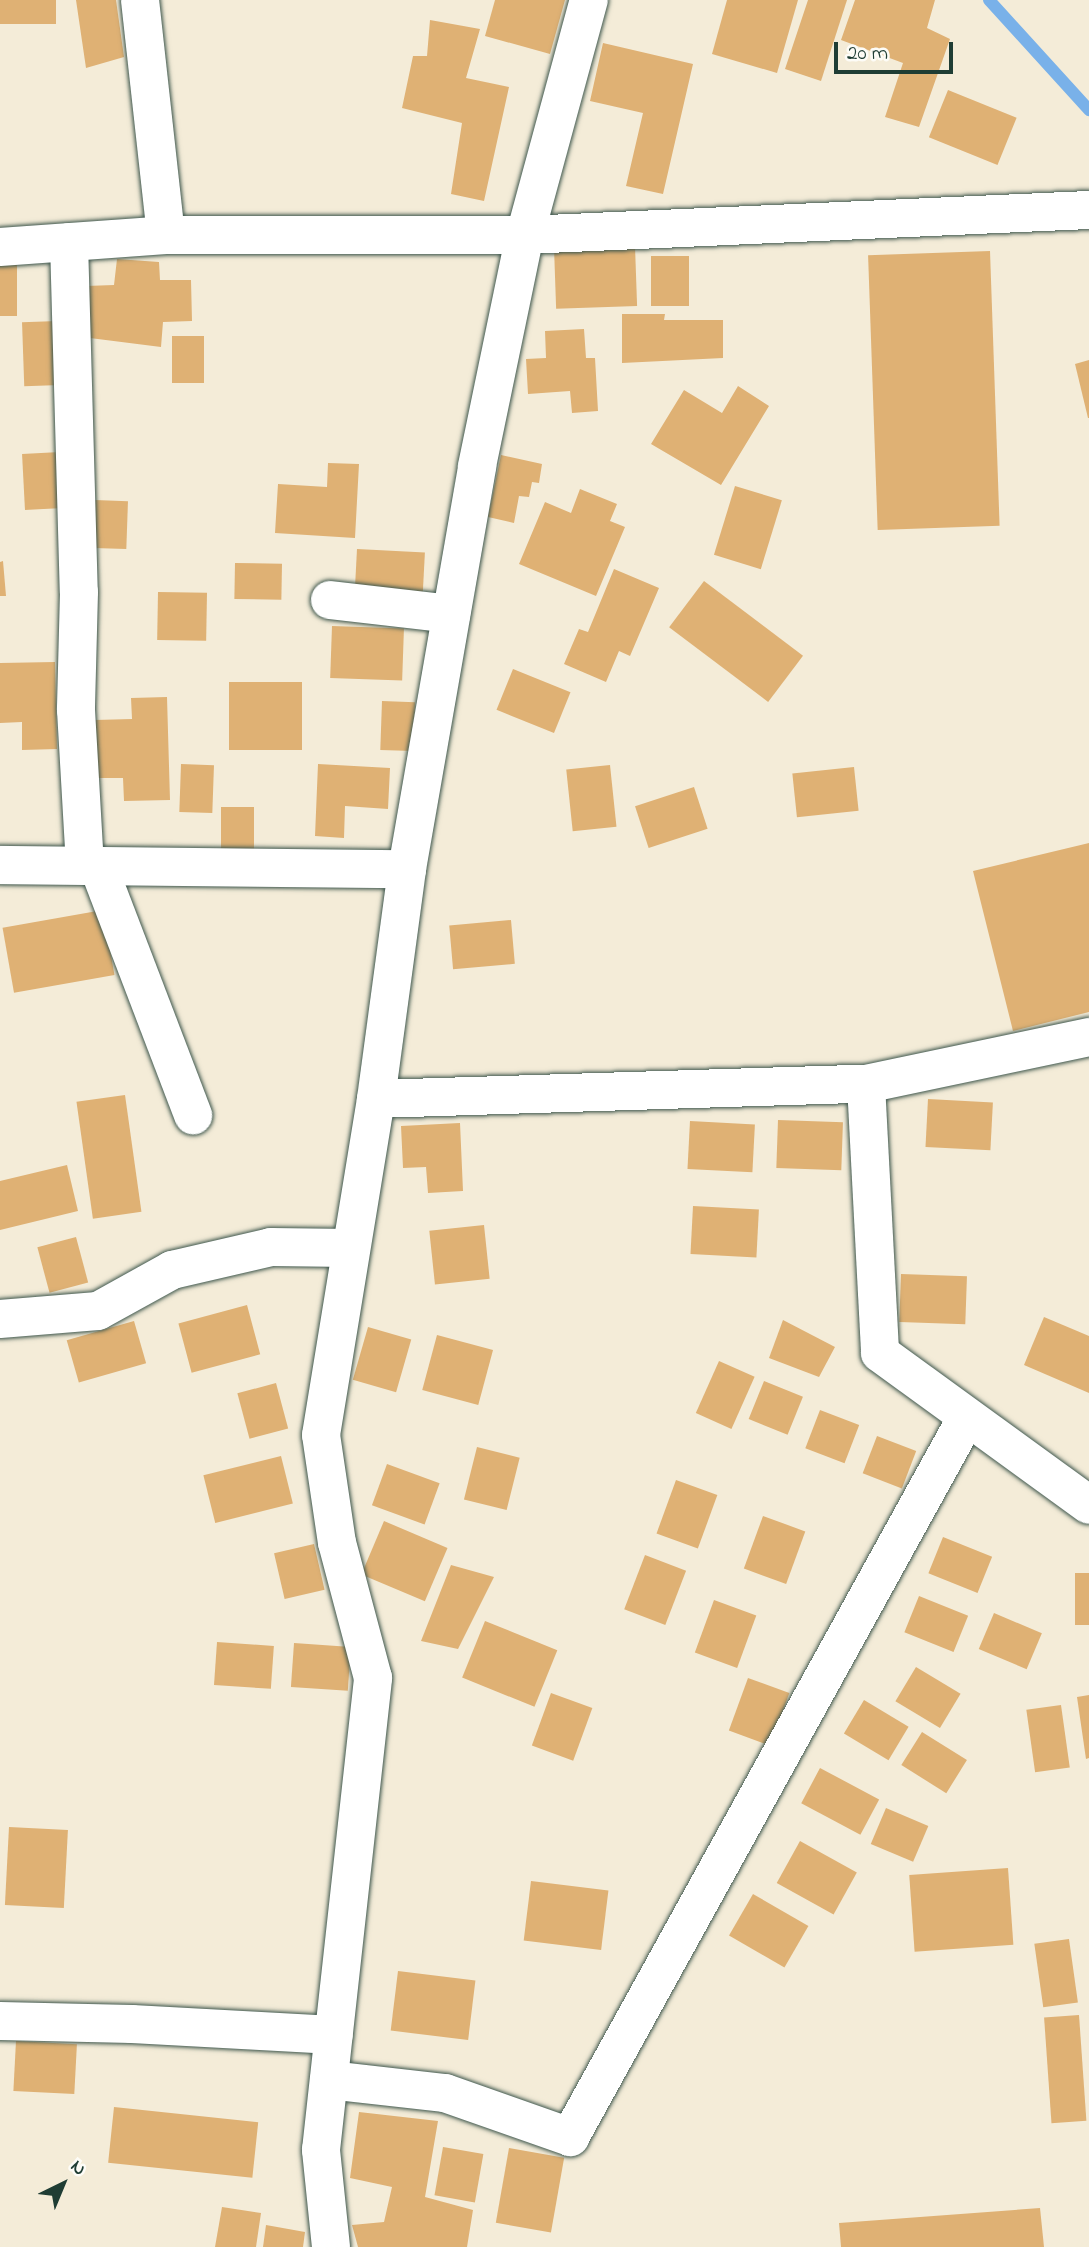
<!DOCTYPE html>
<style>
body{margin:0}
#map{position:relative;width:1089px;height:2247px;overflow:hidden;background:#f4ecd8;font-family:"Indie Flower",sans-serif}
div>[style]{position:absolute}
.stream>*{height:12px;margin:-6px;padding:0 6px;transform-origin:6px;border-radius:6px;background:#79b1e9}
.building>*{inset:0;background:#dfb174;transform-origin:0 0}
.roads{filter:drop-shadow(0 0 2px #3f574d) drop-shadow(0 0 2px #3f574d)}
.minor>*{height:38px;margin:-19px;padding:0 19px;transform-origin:19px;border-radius:19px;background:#fff}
span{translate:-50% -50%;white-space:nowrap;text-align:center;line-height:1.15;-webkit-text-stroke:5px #fdfcf7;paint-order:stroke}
.north{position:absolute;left:28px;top:2149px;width:70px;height:70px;-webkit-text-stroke:5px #fdfcf7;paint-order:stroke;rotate:43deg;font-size:19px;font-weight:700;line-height:28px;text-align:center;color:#1f3d34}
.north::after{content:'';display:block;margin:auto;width:24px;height:32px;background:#1f3d34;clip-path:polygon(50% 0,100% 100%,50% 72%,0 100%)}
.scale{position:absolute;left:834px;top:42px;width:119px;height:32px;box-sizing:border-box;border:4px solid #1f3d34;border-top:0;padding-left:9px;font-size:21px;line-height:24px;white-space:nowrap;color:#1f3d34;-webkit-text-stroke:5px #fdfcf7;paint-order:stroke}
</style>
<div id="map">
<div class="stream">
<i style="left:989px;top:0;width:149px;rotate:47.7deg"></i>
</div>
<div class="building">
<i style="left:0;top:0;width:56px;height:24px"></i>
<i style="clip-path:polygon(76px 0,116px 0,124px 57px,86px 68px)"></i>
<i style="clip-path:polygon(495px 0,565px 0,550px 54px,485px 36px)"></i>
<i style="clip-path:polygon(727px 0,798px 0,777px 73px,712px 54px)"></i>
<i style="clip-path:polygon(808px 0,847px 0,821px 81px,785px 69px)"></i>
<i style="clip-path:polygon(855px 0,935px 0,927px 28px,950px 39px,919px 127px,885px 117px,903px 63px,841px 40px)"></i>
<i style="clip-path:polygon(430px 20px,480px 29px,466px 78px,509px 87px,484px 201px,451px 194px,462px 123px,402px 108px,413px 56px,427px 56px)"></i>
<i style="clip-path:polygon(603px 43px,693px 64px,663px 194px,626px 186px,643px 113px,590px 101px)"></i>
<i style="left:948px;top:90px;width:74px;height:51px;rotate:22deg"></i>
<i style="left:635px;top:246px;width:60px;height:81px;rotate:88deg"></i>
<i style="left:990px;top:251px;width:275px;height:122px;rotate:88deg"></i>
<i style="left:651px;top:256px;width:38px;height:50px"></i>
<i style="clip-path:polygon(117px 259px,159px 262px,160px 280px,191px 280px,192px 321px,163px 322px,161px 347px,82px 337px,86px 286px,114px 285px)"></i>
<i style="left:0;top:265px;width:17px;height:51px"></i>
<i style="clip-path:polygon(622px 314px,665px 314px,664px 320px,723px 320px,723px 358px,622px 363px)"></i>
<i style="left:58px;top:321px;width:64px;height:36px;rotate:88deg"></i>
<i style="clip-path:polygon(584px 329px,586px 358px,595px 358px,598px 411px,572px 413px,570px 391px,528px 394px,526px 359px,546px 358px,545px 331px)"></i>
<i style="left:172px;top:336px;width:32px;height:47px"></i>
<i style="clip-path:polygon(1089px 360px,1089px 418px,1088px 418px,1075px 364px)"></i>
<i style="clip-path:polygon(738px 386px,769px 406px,721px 485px,651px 444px,684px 390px,722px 413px)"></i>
<i style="left:60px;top:452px;width:56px;height:38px;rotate:87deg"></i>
<i style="clip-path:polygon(501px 455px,542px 464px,539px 483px,532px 482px,529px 497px,519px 496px,514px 523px,488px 517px)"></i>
<i style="clip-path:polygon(328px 463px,359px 464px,355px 538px,275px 533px,278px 484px,327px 487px)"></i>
<i style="left:735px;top:486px;width:49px;height:72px;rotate:17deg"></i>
<i style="clip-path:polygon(580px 489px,617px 504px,610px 521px,625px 527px,596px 596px,519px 564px,545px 502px,571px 513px)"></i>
<i style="left:95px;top:500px;width:33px;height:48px;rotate:2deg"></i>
<i style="left:357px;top:549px;width:68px;height:42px;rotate:3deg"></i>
<i style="clip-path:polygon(3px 561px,6px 596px,0 596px,0 562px)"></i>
<i style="left:235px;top:563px;width:47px;height:36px;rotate:1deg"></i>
<i style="clip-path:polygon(614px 569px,659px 588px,630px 656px,619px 651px,606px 682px,564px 664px,579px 629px,588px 632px)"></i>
<i style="left:704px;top:581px;width:124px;height:58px;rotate:37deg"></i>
<i style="left:158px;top:592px;width:49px;height:48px;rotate:1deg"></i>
<i style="left:332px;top:626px;width:72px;height:52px;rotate:2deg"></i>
<i style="clip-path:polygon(55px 662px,57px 749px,22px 750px,22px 722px,0 723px,0 663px)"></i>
<i style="left:513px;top:669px;width:62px;height:44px;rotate:22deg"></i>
<i style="left:229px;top:682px;width:73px;height:68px"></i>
<i style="clip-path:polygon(167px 697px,170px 800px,124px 801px,123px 778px,96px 778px,95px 720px,132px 719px,131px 698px)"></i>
<i style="left:382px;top:701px;width:33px;height:49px;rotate:2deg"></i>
<i style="left:181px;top:764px;width:33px;height:48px;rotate:2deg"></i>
<i style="clip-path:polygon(318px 764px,390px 768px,388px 809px,345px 806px,344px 838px,315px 836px)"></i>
<i style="left:610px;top:765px;width:62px;height:44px;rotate:84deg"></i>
<i style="left:854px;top:767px;width:44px;height:62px;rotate:84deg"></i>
<i style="left:694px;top:787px;width:44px;height:62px;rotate:72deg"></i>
<i style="left:221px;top:807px;width:33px;height:48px"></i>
<i style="clip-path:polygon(1089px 843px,1089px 1012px,1013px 1031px,973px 871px)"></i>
<i style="left:103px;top:910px;width:66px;height:102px;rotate:80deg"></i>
<i style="left:511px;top:920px;width:44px;height:62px;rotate:85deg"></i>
<i style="left:125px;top:1095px;width:118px;height:49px;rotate:82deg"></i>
<i style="left:928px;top:1099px;width:65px;height:48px;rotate:3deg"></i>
<i style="left:778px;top:1120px;width:65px;height:48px;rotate:2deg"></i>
<i style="left:690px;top:1121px;width:65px;height:48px;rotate:3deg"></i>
<i style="clip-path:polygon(460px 1123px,463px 1191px,428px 1193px,426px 1167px,403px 1168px,401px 1126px)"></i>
<i style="clip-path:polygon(67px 1165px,78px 1211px,0 1230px,0 1181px)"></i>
<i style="left:693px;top:1206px;width:66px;height:48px;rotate:3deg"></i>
<i style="left:484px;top:1225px;width:54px;height:55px;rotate:84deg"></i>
<i style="left:76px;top:1237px;width:47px;height:40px;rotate:75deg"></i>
<i style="left:901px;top:1274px;width:66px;height:48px;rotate:2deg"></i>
<i style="left:247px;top:1305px;width:51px;height:71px;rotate:75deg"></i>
<i style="clip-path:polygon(1044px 1317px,1089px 1336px,1089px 1393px,1024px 1365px)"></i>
<i style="clip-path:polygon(783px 1320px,835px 1347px,819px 1377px,769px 1358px)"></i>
<i style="left:134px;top:1321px;width:44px;height:70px;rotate:74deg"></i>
<i style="left:368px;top:1327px;width:45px;height:55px;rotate:16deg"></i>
<i style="left:437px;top:1335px;width:58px;height:57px;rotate:15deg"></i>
<i style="left:719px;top:1361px;width:39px;height:57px;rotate:24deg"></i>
<i style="left:764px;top:1381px;width:42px;height:41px;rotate:22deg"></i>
<i style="left:276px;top:1383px;width:47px;height:40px;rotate:75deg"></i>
<i style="left:820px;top:1410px;width:42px;height:41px;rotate:21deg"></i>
<i style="left:877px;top:1436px;width:42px;height:40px;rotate:21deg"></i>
<i style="left:477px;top:1447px;width:44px;height:54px;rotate:14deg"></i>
<i style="left:281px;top:1456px;width:49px;height:80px;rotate:76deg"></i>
<i style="left:387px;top:1464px;width:56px;height:44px;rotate:20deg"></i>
<i style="left:676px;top:1480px;width:44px;height:57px;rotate:20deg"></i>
<i style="left:763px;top:1516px;width:45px;height:56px;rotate:20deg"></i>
<i style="left:384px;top:1521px;width:69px;height:58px;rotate:23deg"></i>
<i style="left:943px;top:1537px;width:53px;height:39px;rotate:22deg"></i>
<i style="left:314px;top:1544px;width:47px;height:41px;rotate:77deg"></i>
<i style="left:645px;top:1555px;width:44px;height:58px;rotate:21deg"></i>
<i style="clip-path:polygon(451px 1565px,494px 1577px,458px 1649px,421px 1641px)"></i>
<i style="left:1075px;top:1573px;width:14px;height:52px"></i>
<i style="left:919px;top:1596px;width:53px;height:39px;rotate:22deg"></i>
<i style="left:714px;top:1600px;width:45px;height:56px;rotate:20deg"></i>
<i style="left:994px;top:1613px;width:52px;height:39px;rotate:23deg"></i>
<i style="left:485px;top:1621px;width:78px;height:61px;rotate:22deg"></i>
<i style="left:217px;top:1642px;width:57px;height:43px;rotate:4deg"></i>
<i style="left:294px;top:1643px;width:57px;height:44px;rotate:4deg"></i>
<i style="left:916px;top:1667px;width:52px;height:40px;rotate:31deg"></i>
<i style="left:748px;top:1678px;width:44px;height:56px;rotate:20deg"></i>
<i style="left:551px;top:1693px;width:44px;height:56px;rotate:20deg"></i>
<i style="clip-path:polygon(1089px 1695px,1089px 1758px,1086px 1759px,1077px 1697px)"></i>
<i style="left:864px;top:1700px;width:52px;height:39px;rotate:31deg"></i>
<i style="left:1061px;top:1705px;width:63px;height:35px;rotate:82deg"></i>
<i style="left:922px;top:1732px;width:53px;height:39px;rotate:32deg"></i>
<i style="left:820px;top:1768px;width:67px;height:40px;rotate:28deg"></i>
<i style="left:886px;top:1808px;width:46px;height:39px;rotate:23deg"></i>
<i style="left:9px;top:1827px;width:59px;height:78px;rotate:3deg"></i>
<i style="left:800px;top:1841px;width:65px;height:48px;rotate:29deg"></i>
<i style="left:1008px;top:1868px;width:77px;height:99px;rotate:86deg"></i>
<i style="left:531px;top:1881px;width:78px;height:60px;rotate:7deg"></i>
<i style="left:753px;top:1894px;width:64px;height:48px;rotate:30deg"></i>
<i style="left:1069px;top:1939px;width:64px;height:35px;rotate:82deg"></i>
<i style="left:398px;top:1971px;width:78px;height:60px;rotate:7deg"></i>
<i style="left:1079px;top:2015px;width:106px;height:35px;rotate:86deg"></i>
<i style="left:16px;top:2041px;width:61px;height:50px;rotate:3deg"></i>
<i style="left:114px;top:2107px;width:145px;height:56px;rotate:6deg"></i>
<i style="clip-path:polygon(359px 2112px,438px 2121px,425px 2197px,473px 2210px,467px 2247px,358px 2247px,352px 2225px,384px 2222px,392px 2187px,350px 2178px)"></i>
<i style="left:443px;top:2147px;width:41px;height:49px;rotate:10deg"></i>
<i style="left:509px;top:2148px;width:56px;height:76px;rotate:10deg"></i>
<i style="clip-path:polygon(222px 2207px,261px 2213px,256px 2247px,215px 2247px)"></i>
<i style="clip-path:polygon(1040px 2208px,1044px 2247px,841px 2247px,839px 2223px)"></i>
<i style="clip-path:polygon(266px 2225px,305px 2232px,303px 2247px,263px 2247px)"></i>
</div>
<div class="roads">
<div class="minor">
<i style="left:140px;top:0;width:236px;rotate:83.7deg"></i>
<i style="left:69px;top:242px;width:350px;rotate:88.4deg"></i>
<i style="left:79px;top:592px;width:118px;rotate:91.5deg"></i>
<i style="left:76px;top:710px;width:156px;rotate:86.7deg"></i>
<i style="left:0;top:247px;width:166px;rotate:-4.1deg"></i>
<i style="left:166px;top:235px;width:359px"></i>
<i style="left:525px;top:235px;width:565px;rotate:-2.54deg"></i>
<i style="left:330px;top:600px;width:122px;rotate:6.6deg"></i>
<i style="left:0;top:865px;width:407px;rotate:0.6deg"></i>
<i style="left:98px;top:866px;width:267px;rotate:69.1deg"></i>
<i style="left:866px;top:1084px;width:269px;rotate:87deg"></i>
<i style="left:880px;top:1353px;width:258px;rotate:36deg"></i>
<i style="left:376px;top:1099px;width:490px;rotate:-1.8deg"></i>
<i style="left:866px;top:1084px;width:228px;rotate:-11.9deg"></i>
<i style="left:0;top:1319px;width:98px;rotate:-4.7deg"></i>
<i style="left:98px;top:1311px;width:85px;rotate:-29deg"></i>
<i style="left:172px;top:1270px;width:102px;rotate:-13.1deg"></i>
<i style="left:271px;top:1247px;width:80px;rotate:0.7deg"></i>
<i style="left:0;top:2021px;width:132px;rotate:1.3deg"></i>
<i style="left:132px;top:2024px;width:202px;rotate:3.1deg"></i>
<i style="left:329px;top:2080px;width:117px;rotate:6.4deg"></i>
<i style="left:445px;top:2093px;width:133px;rotate:19.4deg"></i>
<i style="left:570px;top:2137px;width:822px;rotate:-61.13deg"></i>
<i style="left:331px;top:2247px;width:98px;rotate:-95.9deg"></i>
<i style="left:321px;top:2150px;width:475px;rotate:-83.7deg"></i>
<i style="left:373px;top:1678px;width:140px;rotate:-104.9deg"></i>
<i style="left:337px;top:1543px;width:109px;rotate:-98.4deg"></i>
<i style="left:321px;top:1435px;width:340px;rotate:-80.7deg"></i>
<i style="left:376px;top:1099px;width:232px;rotate:-82.3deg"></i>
<i style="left:407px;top:869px;width:409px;rotate:-80.1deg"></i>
<i style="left:477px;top:466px;width:236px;rotate:-78.3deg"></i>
<i style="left:525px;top:235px;width:244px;rotate:-74.8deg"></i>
</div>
</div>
<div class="north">N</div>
<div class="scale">20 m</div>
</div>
